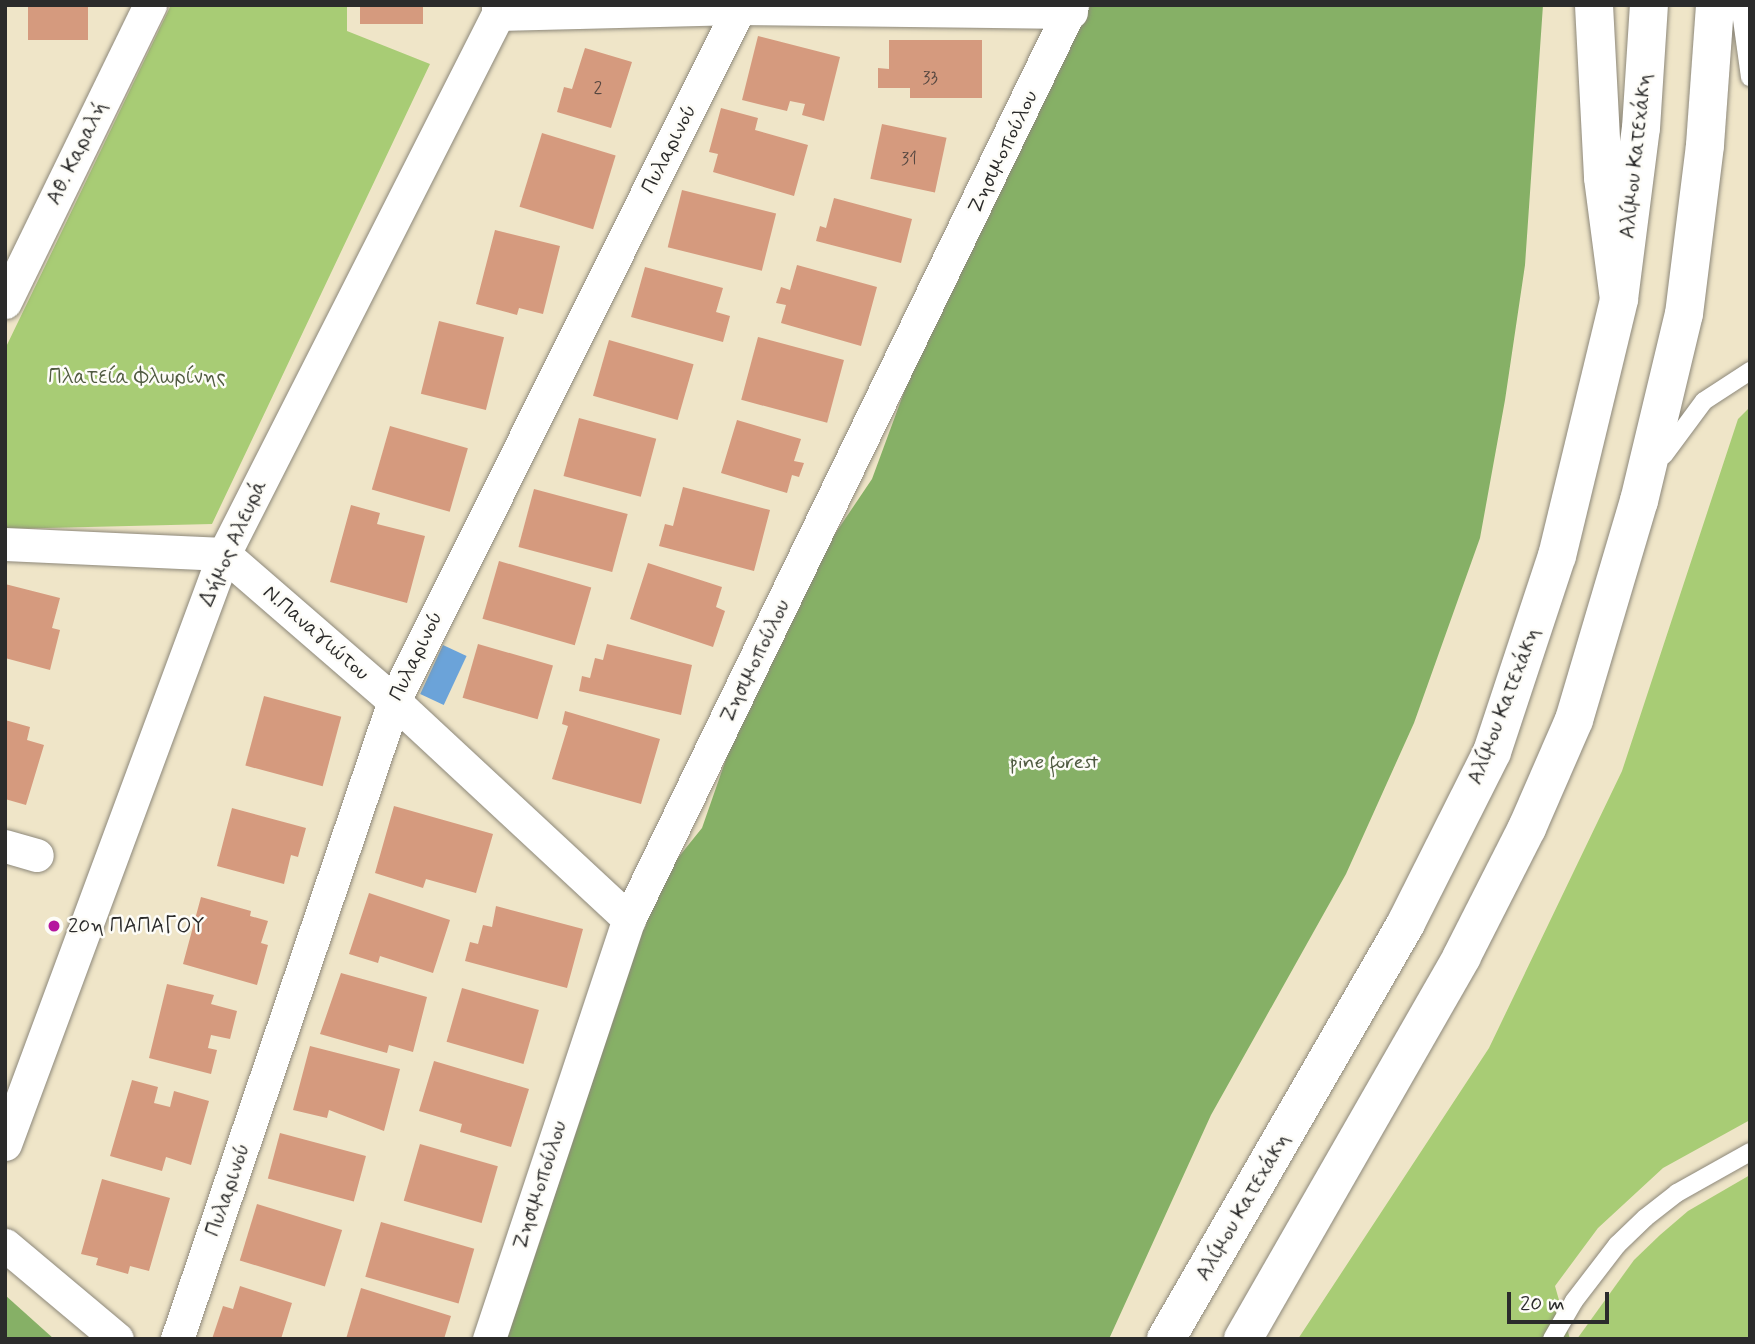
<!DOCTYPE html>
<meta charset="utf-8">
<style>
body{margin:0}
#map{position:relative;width:1755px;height:1344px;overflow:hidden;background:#efe5c8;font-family:Mynerve,sans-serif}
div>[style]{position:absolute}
.green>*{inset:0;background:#a8cc75}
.forest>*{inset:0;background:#86b066}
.water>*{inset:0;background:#6ba3d9;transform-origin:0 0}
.building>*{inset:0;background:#d59a7e;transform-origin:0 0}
.roads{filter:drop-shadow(0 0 2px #8d887a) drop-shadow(0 0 2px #8d887a)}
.service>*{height:18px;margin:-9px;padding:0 9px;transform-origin:9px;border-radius:9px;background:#fff}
.minor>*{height:33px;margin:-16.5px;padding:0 16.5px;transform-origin:16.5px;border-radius:16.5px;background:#fff}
.primary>*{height:38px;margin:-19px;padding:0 19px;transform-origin:19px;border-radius:19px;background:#fff}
.motorway>*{height:38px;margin:-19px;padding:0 19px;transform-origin:19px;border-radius:19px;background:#fff}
.dots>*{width:19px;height:19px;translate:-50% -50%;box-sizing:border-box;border:4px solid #fdfcf7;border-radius:50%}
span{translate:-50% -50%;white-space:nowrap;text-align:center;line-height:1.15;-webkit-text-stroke:5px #fdfcf7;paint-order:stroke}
.number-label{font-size:18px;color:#564740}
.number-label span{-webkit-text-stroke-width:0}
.street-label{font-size:21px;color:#2b2b2b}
.park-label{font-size:21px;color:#505b41}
.poi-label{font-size:21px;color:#2b2b2b}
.left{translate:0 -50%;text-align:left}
.frame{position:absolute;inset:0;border:7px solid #2b2b2b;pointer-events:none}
.scale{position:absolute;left:1507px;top:1292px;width:102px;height:32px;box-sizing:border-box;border:4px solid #2b2b2b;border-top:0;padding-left:9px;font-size:21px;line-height:24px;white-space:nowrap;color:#2b2b2b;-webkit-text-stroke:5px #fdfcf7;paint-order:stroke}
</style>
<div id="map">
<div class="green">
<i style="clip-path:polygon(171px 5px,347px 5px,347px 31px,430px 64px,212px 524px,5px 529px,5px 349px)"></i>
<i style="clip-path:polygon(1750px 407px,1750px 1120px,1663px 1168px,1598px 1228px,1555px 1286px,1570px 1339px,1298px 1339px,1489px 1048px,1622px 771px,1738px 419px)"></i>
<i style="clip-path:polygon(1750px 1175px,1750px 1339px,1577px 1339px,1634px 1260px,1660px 1235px,1688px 1211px)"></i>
</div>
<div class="forest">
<i style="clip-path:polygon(1056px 5px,1543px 5px,1525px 265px,1505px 400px,1480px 538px,1414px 723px,1346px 874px,1211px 1115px,1109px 1339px,490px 1339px,631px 916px,702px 828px,772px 627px,872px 479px,956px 251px)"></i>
<i style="clip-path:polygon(5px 1295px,54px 1339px,5px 1339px)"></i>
</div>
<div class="water">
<i style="left:443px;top:645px;width:26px;height:54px;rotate:25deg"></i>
</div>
<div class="building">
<i style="left:28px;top:5px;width:60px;height:35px"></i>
<i style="left:360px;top:5px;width:63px;height:19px"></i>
<i style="clip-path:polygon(758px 36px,840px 57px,824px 121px,802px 115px,805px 104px,790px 101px,787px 111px,742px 100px)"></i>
<i style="clip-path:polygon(889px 40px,982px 40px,982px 98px,910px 98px,910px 88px,878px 88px,878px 68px,889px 69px)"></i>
<i style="clip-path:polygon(585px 48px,632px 62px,611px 128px,557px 112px,564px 87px,572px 89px)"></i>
<i style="clip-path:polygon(721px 108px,758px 118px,755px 130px,808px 145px,794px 196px,713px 172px,718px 154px,709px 152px)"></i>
<i style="left:882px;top:124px;width:66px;height:56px;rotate:12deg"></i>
<i style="left:542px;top:133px;width:77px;height:77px;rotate:17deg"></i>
<i style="left:682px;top:190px;width:97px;height:59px;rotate:14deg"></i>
<i style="clip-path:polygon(834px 198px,912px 219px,901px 263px,816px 241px,820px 226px,826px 228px)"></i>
<i style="clip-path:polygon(495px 230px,560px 246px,543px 314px,519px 308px,517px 315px,476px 304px)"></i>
<i style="clip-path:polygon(797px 265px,877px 287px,861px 346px,781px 323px,786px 305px,776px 303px,781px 287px,790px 290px)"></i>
<i style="clip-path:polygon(645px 267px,723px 288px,716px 312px,730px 316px,723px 342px,631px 317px)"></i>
<i style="left:439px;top:321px;width:67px;height:75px;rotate:14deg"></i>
<i style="left:758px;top:337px;width:89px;height:65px;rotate:15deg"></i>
<i style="left:609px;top:340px;width:88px;height:58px;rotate:16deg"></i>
<i style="left:579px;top:418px;width:80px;height:60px;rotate:15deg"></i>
<i style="clip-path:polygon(737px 420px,801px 439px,794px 461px,804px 463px,799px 477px,792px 475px,787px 493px,721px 473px)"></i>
<i style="left:390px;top:426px;width:81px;height:66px;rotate:16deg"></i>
<i style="clip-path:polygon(683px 487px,770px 510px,754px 571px,659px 546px,665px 524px,673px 526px)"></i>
<i style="left:534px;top:489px;width:97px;height:60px;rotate:15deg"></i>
<i style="clip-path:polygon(351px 505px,380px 513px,377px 524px,425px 536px,407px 603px,330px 582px)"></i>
<i style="left:499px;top:561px;width:96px;height:60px;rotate:16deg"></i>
<i style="clip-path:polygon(648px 563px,722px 587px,716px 607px,725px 611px,713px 647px,630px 619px)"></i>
<i style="clip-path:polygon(5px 584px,60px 598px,52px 628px,60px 630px,50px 670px,5px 658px)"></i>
<i style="left:478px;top:644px;width:78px;height:56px;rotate:16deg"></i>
<i style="clip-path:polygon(607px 644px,692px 665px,681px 715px,579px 691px,582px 676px,590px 678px,595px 658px,603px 660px)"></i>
<i style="left:264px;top:696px;width:80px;height:72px;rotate:15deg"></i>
<i style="clip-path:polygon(565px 711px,660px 739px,641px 804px,552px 779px,568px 726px,562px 724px)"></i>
<i style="clip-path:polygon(5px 720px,30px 727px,27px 740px,44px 745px,26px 805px,5px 799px)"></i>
<i style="clip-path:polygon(394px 806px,493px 834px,476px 893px,426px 879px,423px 888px,375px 873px)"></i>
<i style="clip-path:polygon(232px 808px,306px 828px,298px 857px,291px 855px,284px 884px,217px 866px)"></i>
<i style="clip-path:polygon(369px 893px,450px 920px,433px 973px,380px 956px,378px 963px,349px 954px)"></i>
<i style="clip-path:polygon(201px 897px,251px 911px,250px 916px,268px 921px,261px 943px,268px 945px,257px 985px,183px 964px)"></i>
<i style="clip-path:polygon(496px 906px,583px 929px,567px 988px,465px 961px,470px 942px,478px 944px,483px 925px,492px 927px)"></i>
<i style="clip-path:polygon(341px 973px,427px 997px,413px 1052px,389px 1045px,387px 1053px,320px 1034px)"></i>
<i style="clip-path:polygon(167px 984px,214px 995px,211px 1004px,237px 1011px,230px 1039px,211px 1035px,208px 1048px,217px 1050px,211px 1074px,149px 1058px)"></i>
<i style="left:462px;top:988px;width:80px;height:56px;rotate:16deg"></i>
<i style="clip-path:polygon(310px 1046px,400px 1069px,384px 1131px,329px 1110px,327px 1118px,293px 1110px)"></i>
<i style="clip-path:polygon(434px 1061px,529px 1089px,511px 1147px,460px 1132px,462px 1124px,419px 1111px)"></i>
<i style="clip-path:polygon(132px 1080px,158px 1087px,154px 1103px,170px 1107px,174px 1091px,209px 1101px,191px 1165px,166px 1157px,162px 1171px,110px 1156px)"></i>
<i style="left:280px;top:1133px;width:89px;height:47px;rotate:15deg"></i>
<i style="left:420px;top:1144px;width:81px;height:59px;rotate:16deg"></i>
<i style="clip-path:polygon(102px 1179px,170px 1198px,149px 1271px,130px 1266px,128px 1274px,96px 1265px,98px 1258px,81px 1254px)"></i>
<i style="left:257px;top:1204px;width:89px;height:59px;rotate:17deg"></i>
<i style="left:381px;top:1222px;width:97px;height:57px;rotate:16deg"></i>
<i style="clip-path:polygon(240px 1286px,292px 1303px,281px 1339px,212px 1339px,223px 1306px,233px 1309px)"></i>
<i style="clip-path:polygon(361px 1288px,451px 1316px,444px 1339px,346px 1339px)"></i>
</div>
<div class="roads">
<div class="service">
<i style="left:1740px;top:5px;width:73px;rotate:82.1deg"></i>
<i style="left:1664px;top:455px;width:67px;rotate:-53.5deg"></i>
<i style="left:1704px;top:401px;width:55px;rotate:-33.1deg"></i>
<i style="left:1552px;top:1339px;width:44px;rotate:-59.9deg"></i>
<i style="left:1574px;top:1301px;width:71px;rotate:-52.5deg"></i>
<i style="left:1617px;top:1245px;width:39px;rotate:-44deg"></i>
<i style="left:1645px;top:1218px;width:41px;rotate:-38deg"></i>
<i style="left:1677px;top:1193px;width:84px;rotate:-29.3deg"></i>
</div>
<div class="minor">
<i style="left:498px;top:14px;width:241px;rotate:-1.4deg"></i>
<i style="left:739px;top:8px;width:332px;rotate:0.7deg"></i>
<i style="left:5px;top:302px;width:331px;rotate:-64deg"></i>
<i style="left:5px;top:544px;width:219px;rotate:2.6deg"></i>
<i style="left:224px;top:554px;width:225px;rotate:40.9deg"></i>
<i style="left:394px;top:701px;width:321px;rotate:42.9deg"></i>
<i style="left:5px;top:846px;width:33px;rotate:16deg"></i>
<i style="left:5px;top:1144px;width:629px;rotate:-69.64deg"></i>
<i style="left:224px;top:554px;width:606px;rotate:-63.1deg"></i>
<i style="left:498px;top:14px;width:9px;rotate:-90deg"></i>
<i style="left:5px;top:1245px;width:146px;rotate:40deg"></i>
<i style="left:177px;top:1339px;width:674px;rotate:-71.22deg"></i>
<i style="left:394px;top:701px;width:774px;rotate:-63.53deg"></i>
<i style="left:489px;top:1339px;width:443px;rotate:-71.6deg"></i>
<i style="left:629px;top:919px;width:1016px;rotate:-64.14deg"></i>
</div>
<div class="primary">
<i style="left:1166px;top:1339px;width:480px;rotate:-60deg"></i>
<i style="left:1406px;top:923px;width:191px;rotate:-63.3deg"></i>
<i style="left:1492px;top:752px;width:206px;rotate:-71.7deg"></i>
<i style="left:1557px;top:556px;width:264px;rotate:-76.4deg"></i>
<i style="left:1619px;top:299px;width:172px;rotate:-82.7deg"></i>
<i style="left:1641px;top:128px;width:123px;rotate:-86.3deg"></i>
<i style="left:1243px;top:1339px;width:441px;rotate:-60.2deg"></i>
<i style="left:1462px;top:956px;width:144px;rotate:-63.1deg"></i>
<i style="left:1527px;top:828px;width:118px;rotate:-66.5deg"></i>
<i style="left:1574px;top:720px;width:228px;rotate:-73.5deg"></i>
<i style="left:1639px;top:501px;width:192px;rotate:-76.5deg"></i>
<i style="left:1684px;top:314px;width:170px;rotate:-82.9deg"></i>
<i style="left:1705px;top:145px;width:140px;rotate:-85.9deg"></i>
</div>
<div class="motorway">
<i style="left:1594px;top:5px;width:173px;rotate:87deg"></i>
<i style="left:1603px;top:178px;width:122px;rotate:82.5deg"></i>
</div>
</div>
<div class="dots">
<i style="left:54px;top:926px;background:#b5179e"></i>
</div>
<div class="number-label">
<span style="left:930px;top:78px">33</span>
<span style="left:598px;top:88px">2</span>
<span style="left:909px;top:159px">31</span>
</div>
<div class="street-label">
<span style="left:669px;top:149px;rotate:-63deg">Πυλαρινού</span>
<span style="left:1003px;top:152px;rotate:-64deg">Ζησιμοπούλου</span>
<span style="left:77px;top:153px;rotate:-64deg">Αθ. Καραλή</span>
<span style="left:1636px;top:156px;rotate:-84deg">Αλίμου Κατεχάκη</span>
<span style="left:233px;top:543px;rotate:-66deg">Δήμος Αλευρά</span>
<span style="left:316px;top:633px;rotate:41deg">Ν.Παναγιώτου</span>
<span style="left:416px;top:656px;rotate:-64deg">Πυλαρινού</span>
<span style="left:755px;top:661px;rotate:-64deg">Ζησιμοπούλου</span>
<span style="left:1504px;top:706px;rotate:-69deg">Αλίμου Κατεχάκη</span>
<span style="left:540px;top:1185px;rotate:-72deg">Ζησιμοπούλου</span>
<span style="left:228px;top:1190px;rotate:-71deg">Πυλαρινού</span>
<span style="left:1243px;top:1207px;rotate:-60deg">Αλίμου Κατεχάκη</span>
</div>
<div class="park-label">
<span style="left:137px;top:377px">Πλατεία Φλωρίνης</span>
<span style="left:1054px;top:762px">pine forest</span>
</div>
<div class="poi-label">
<span class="left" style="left:68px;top:926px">20η ΠΑΠΑΓΟΥ</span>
</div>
<div class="frame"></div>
<div class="scale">20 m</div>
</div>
